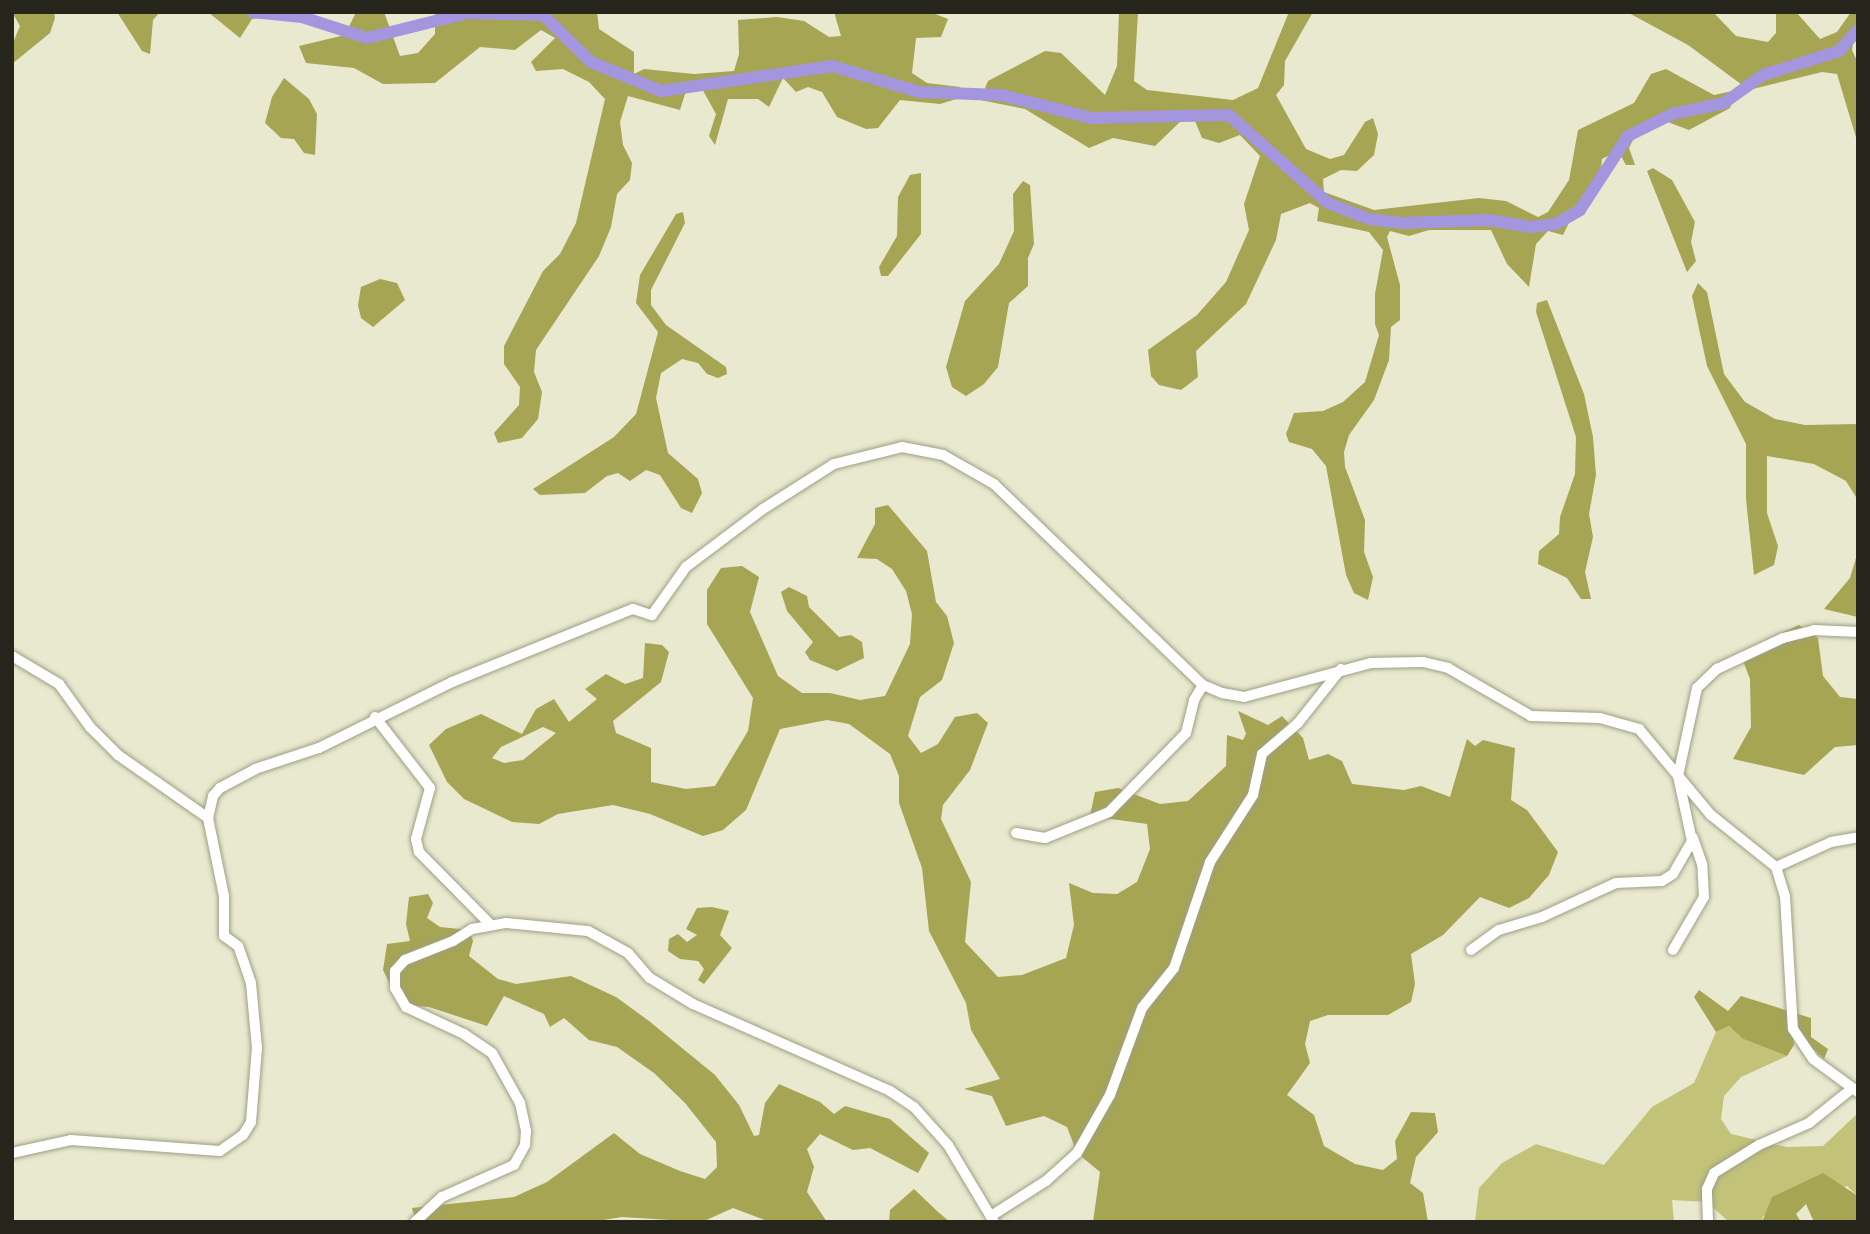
<!DOCTYPE html>
<style>
body{margin:0}
#map{position:relative;width:1870px;height:1234px;overflow:hidden;background:#e8e9ce;font-family:"Roboto Serif",serif}
div>[style]{position:absolute}
.green>*{inset:0;background:#c2c279}
.forest>*{inset:0;background:#a6a554}
.river>*{height:12px;margin:-6px;padding:0 6px;transform-origin:6px;border-radius:6px;background:#a496de}
.roads{filter:drop-shadow(0 0 2px #9e9f85) drop-shadow(0 0 2px #9e9f85)}
.minor>*{height:10px;margin:-5px;padding:0 5px;transform-origin:5px;border-radius:5px;background:#fff}
span{translate:-50% -50%;white-space:nowrap;text-align:center;line-height:1.15;-webkit-text-stroke:7px #f5f6db;paint-order:stroke}
.frame{position:absolute;inset:0;border:14px solid #25251b;pointer-events:none}
</style>
<div id="map">
<div class="green">
<i style="clip-path:polygon(1729px 1026px,1743px 1039px,1787px 1056px,1741px 1077px,1724px 1096px,1721px 1119px,1731px 1134px,1787px 1147px,1823px 1146px,1858px 1113px,1858px 1196px,1847px 1186px,1763px 1216px,1762px 1222px,1729px 1222px,1707px 1202px,1672px 1200px,1674px 1222px,1475px 1222px,1479px 1188px,1502px 1163px,1536px 1144px,1604px 1165px,1652px 1107px,1694px 1083px,1716px 1032px)"></i>
</div>
<div class="forest">
<i style="clip-path:polygon(12px 12px,54px 12px,55px 18px,50px 33px,12px 64px,12px 45px,20px 26px)"></i>
<i style="clip-path:polygon(117px 12px,178px 12px,160px 12px,153px 20px,150px 54px,142px 51px)"></i>
<i style="clip-path:polygon(208px 12px,280px 12px,281px 16px,252px 19px,240px 38px)"></i>
<i style="clip-path:polygon(356px 12px,384px 12px,400px 56px,418px 53px,435px 34px,435px 12px,597px 12px,599px 29px,634px 52px,634px 74px,644px 69px,694px 74px,734px 71px,739px 54px,738px 20px,777px 17px,804px 21px,829px 37px,841px 36px,834px 12px,930px 12px,948px 19px,941px 37px,916px 38px,912px 73px,927px 83px,960px 87px,963px 97px,940px 104px,900px 100px,878px 128px,866px 129px,837px 117px,822px 92px,808px 87px,796px 92px,783px 78px,769px 107px,758px 99px,728px 99px,715px 145px,709px 136px,716px 114px,700px 85px,685px 94px,680px 110px,628px 96px,620px 122px,623px 145px,632px 163px,630px 180px,617px 194px,611px 227px,599px 256px,536px 350px,534px 372px,542px 392px,538px 419px,522px 438px,498px 443px,494px 433px,519px 405px,520px 387px,504px 364px,504px 346px,543px 271px,560px 254px,576px 223px,605px 99px,589px 82px,563px 69px,536px 71px,531px 62px,555px 38px,541px 30px,515px 50px,480px 47px,435px 83px,383px 84px,354px 68px,306px 63px,299px 46px,345px 35px)"></i>
<i style="clip-path:polygon(1119px 12px,1138px 12px,1134px 81px,1147px 90px,1233px 100px,1258px 88px,1289px 12px,1313px 12px,1285px 61px,1284px 85px,1276px 95px,1306px 149px,1330px 159px,1344px 155px,1365px 122px,1373px 118px,1378px 134px,1374px 155px,1357px 171px,1341px 170px,1323px 179px,1324px 192px,1374px 210px,1479px 198px,1506px 201px,1538px 217px,1548px 212px,1569px 180px,1578px 130px,1634px 103px,1651px 74px,1666px 69px,1714px 95px,1737px 90px,1730px 108px,1689px 130px,1657px 118px,1633px 140px,1629px 148px,1635px 165px,1626px 165px,1618px 151px,1602px 159px,1600px 180px,1582px 196px,1563px 235px,1548px 231px,1536px 244px,1529px 287px,1507px 264px,1491px 230px,1429px 230px,1409px 236px,1390px 231px,1387px 237px,1400px 285px,1400px 320px,1391px 327px,1389px 360px,1374px 400px,1349px 435px,1344px 452px,1345px 467px,1365px 520px,1364px 552px,1373px 577px,1368px 600px,1354px 593px,1346px 575px,1326px 466px,1312px 449px,1289px 442px,1286px 434px,1294px 413px,1323px 411px,1343px 402px,1365px 382px,1379px 335px,1375px 324px,1375px 294px,1383px 250px,1369px 232px,1317px 221px,1319px 208px,1310px 203px,1281px 214px,1276px 240px,1246px 304px,1196px 351px,1198px 377px,1181px 390px,1159px 385px,1151px 376px,1148px 350px,1197px 315px,1226px 282px,1249px 230px,1244px 204px,1260px 156px,1240px 135px,1219px 143px,1202px 138px,1195px 121px,1185px 117px,1155px 146px,1113px 138px,1089px 148px,1025px 109px,980px 100px,988px 81px,1045px 51px,1061px 53px,1105px 95px,1117px 66px)"></i>
<i style="clip-path:polygon(1627px 12px,1713px 12px,1736px 36px,1768px 42px,1776px 33px,1776px 12px,1796px 12px,1820px 39px,1837px 32px,1851px 12px,1858px 12px,1852px 50px,1858px 63px,1858px 144px,1837px 74px,1822px 72px,1749px 90px,1688px 45px)"></i>
<i style="clip-path:polygon(284px 78px,309px 99px,317px 114px,315px 155px,304px 153px,294px 139px,281px 138px,265px 123px,272px 97px)"></i>
<i style="clip-path:polygon(1653px 168px,1672px 180px,1695px 222px,1691px 242px,1696px 261px,1687px 272px,1647px 171px)"></i>
<i style="clip-path:polygon(921px 173px,921px 234px,888px 276px,881px 276px,879px 267px,897px 236px,898px 197px,910px 175px)"></i>
<i style="clip-path:polygon(1023px 181px,1030px 185px,1034px 244px,1028px 258px,1028px 286px,1009px 303px,998px 367px,984px 384px,966px 396px,952px 387px,946px 367px,965px 301px,999px 264px,1014px 231px,1013px 194px)"></i>
<i style="clip-path:polygon(683px 212px,685px 223px,651px 290px,651px 305px,666px 325px,726px 367px,727px 374px,718px 378px,707px 374px,698px 363px,682px 359px,661px 373px,656px 398px,668px 453px,698px 479px,702px 493px,692px 513px,681px 508px,660px 475px,646px 470px,630px 481px,618px 473px,607px 476px,585px 493px,540px 495px,533px 489px,614px 437px,636px 414px,658px 332px,636px 303px,640px 275px,676px 214px)"></i>
<i style="clip-path:polygon(380px 279px,397px 283px,405px 300px,373px 327px,361px 318px,358px 305px,361px 287px)"></i>
<i style="clip-path:polygon(1698px 283px,1707px 292px,1724px 374px,1745px 402px,1775px 419px,1805px 425px,1858px 424px,1858px 531px,1856px 497px,1846px 481px,1814px 464px,1767px 456px,1767px 513px,1778px 546px,1774px 565px,1754px 575px,1746px 499px,1746px 444px,1707px 366px,1692px 296px)"></i>
<i style="clip-path:polygon(1547px 300px,1584px 394px,1593px 437px,1596px 475px,1589px 514px,1593px 537px,1585px 572px,1591px 599px,1581px 599px,1567px 578px,1538px 564px,1539px 551px,1559px 534px,1560px 517px,1575px 474px,1576px 437px,1536px 312px,1537px 303px)"></i>
<i style="clip-path:polygon(evenodd,888px 505px,927px 551px,936px 602px,947px 616px,954px 643px,942px 680px,920px 697px,908px 736px,921px 753px,938px 744px,955px 717px,977px 713px,988px 723px,970px 770px,943px 805px,941px 819px,971px 882px,965px 942px,998px 977px,1022px 975px,1066px 958px,1074px 925px,1069px 883px,1093px 893px,1117px 894px,1137px 882px,1150px 849px,1147px 824px,1090px 816px,1095px 792px,1118px 788px,1160px 804px,1188px 801px,1226px 766px,1227px 735px,1243px 740px,1246px 734px,1238px 711px,1268px 725px,1282px 716px,1303px 738px,1309px 760px,1328px 754px,1342px 761px,1352px 784px,1404px 790px,1421px 786px,1450px 797px,1467px 739px,1475px 746px,1483px 740px,1515px 748px,1511px 800px,1527px 810px,1558px 852px,1549px 875px,1529px 898px,1509px 908px,1480px 897px,1443px 935px,1411px 954px,1415px 984px,1411px 1002px,1388px 1015px,1328px 1015px,1310px 1021px,1305px 1044px,1310px 1063px,1287px 1095px,1314px 1115px,1324px 1146px,1355px 1164px,1383px 1170px,1397px 1159px,1395px 1141px,1411px 1112px,1435px 1113px,1438px 1132px,1416px 1157px,1410px 1183px,1423px 1193px,1428px 1222px,1093px 1222px,1100px 1172px,1077px 1153px,1067px 1127px,1044px 1116px,1006px 1126px,992px 1096px,964px 1089px,1000px 1079px,971px 1030px,966px 1003px,929px 931px,922px 868px,899px 803px,899px 776px,890px 754px,849px 724px,827px 720px,780px 729px,746px 810px,723px 830px,703px 836px,650px 814px,613px 805px,558px 814px,539px 824px,512px 822px,464px 799px,447px 782px,429px 745px,446px 729px,481px 714px,522px 734px,536px 709px,554px 699px,569px 722px,597px 699px,585px 689px,606px 674px,625px 684px,643px 678px,645px 643px,662px 645px,669px 652px,661px 682px,613px 721px,616px 733px,651px 748px,651px 782px,686px 789px,715px 786px,748px 731px,753px 698px,707px 624px,707px 590px,721px 568px,742px 566px,759px 577px,750px 612px,778px 676px,802px 693px,830px 693px,860px 700px,885px 696px,910px 644px,912px 614px,906px 591px,892px 569px,877px 559px,857px 558px,875px 524px,875px 508px,888px 505px,543px 727px,556px 733px,523px 760px,504px 763px,492px 758px,501px 747px,543px 727px)"></i>
<i style="clip-path:polygon(1858px 551px,1858px 617px,1824px 609px,1850px 578px)"></i>
<i style="clip-path:polygon(789px 587px,807px 596px,809px 607px,839px 637px,851px 635px,862px 642px,864px 658px,837px 671px,810px 660px,805px 652px,813px 642px,787px 611px,781px 592px)"></i>
<i style="clip-path:polygon(1799px 625px,1818px 638px,1823px 676px,1840px 697px,1858px 699px,1858px 745px,1835px 747px,1804px 775px,1733px 759px,1751px 727px,1750px 679px,1742px 658px,1766px 640px)"></i>
<i style="clip-path:polygon(428px 894px,433px 903px,427px 918px,440px 927px,469px 930px,473px 941px,469px 956px,498px 979px,516px 984px,571px 976px,616px 997px,649px 1021px,715px 1075px,739px 1105px,754px 1136px,759px 1135px,765px 1103px,779px 1084px,820px 1102px,834px 1114px,845px 1106px,890px 1119px,929px 1153px,918px 1173px,870px 1148px,853px 1150px,820px 1134px,807px 1149px,814px 1167px,807px 1192px,827px 1222px,770px 1222px,733px 1208px,702px 1222px,622px 1217px,591px 1222px,416px 1222px,412px 1208px,514px 1197px,547px 1182px,614px 1133px,640px 1154px,680px 1171px,705px 1179px,717px 1167px,716px 1142px,685px 1103px,654px 1073px,617px 1047px,589px 1040px,564px 1018px,550px 1027px,544px 1014px,504px 996px,487px 1026px,429px 1007px,400px 1005px,383px 970px,387px 944px,410px 941px,406px 924px,409px 897px)"></i>
<i style="clip-path:polygon(712px 907px,729px 911px,720px 935px,732px 948px,704px 984px,698px 980px,704px 969px,698px 961px,680px 959px,668px 951px,669px 939px,678px 934px,687px 942px,697px 935px,686px 929px,697px 908px)"></i>
<i style="clip-path:polygon(1699px 990px,1728px 1011px,1741px 996px,1811px 1018px,1811px 1037px,1828px 1049px,1824px 1059px,1793px 1030px,1794px 1045px,1787px 1056px,1743px 1039px,1729px 1026px,1716px 1032px,1694px 997px)"></i>
<i style="clip-path:polygon(1823px 1173px,1858px 1196px,1858px 1222px,1814px 1222px,1806px 1204px,1796px 1214px,1801px 1222px,1762px 1222px,1772px 1197px)"></i>
<i style="clip-path:polygon(914px 1189px,937px 1211px,950px 1222px,889px 1222px,890px 1210px)"></i>
</div>
<div class="river">
<i style="left:252px;top:12px;width:50px;rotate:5.7deg"></i>
<i style="left:302px;top:17px;width:68px;rotate:17.9deg"></i>
<i style="left:367px;top:38px;width:103px;rotate:-14deg"></i>
<i style="left:467px;top:13px;width:76px;rotate:1.5deg"></i>
<i style="left:543px;top:15px;width:67px;rotate:44.4deg"></i>
<i style="left:591px;top:62px;width:76px;rotate:22.5deg"></i>
<i style="left:661px;top:91px;width:173px;rotate:-8.3deg"></i>
<i style="left:832px;top:66px;width:91px;rotate:16.6deg"></i>
<i style="left:919px;top:92px;width:82px;rotate:2.1deg"></i>
<i style="left:1001px;top:95px;width:94px;rotate:14.2deg"></i>
<i style="left:1092px;top:118px;width:137px;rotate:-1.3deg"></i>
<i style="left:1229px;top:115px;width:132px;rotate:41.6deg"></i>
<i style="left:1328px;top:203px;width:44px;rotate:21.3deg"></i>
<i style="left:1369px;top:219px;width:32px;rotate:7deg"></i>
<i style="left:1401px;top:223px;width:88px;rotate:-2deg"></i>
<i style="left:1489px;top:220px;width:43px;rotate:9.5deg"></i>
<i style="left:1531px;top:227px;width:25px;rotate:-7deg"></i>
<i style="left:1556px;top:224px;width:28px;rotate:-30deg"></i>
<i style="left:1580px;top:210px;width:88px;rotate:-57deg"></i>
<i style="left:1628px;top:136px;width:49px;rotate:-26.6deg"></i>
<i style="left:1672px;top:114px;width:53px;rotate:-11.9deg"></i>
<i style="left:1724px;top:103px;width:48px;rotate:-35.7deg"></i>
<i style="left:1763px;top:75px;width:80px;rotate:-17.5deg"></i>
<i style="left:1839px;top:51px;width:28px;rotate:-48deg"></i>
</div>
<div class="roads">
<div class="minor">
<i style="left:12px;top:656px;width:55px;rotate:30.8deg"></i>
<i style="left:59px;top:684px;width:53px;rotate:54.2deg"></i>
<i style="left:90px;top:727px;width:40px;rotate:45deg"></i>
<i style="left:118px;top:755px;width:110px;rotate:35deg"></i>
<i style="left:375px;top:717px;width:90px;rotate:52.2deg"></i>
<i style="left:430px;top:788px;width:53px;rotate:105.4deg"></i>
<i style="left:416px;top:839px;width:13px;rotate:77deg"></i>
<i style="left:419px;top:852px;width:101px;rotate:45.4deg"></i>
<i style="left:1016px;top:833px;width:29px;rotate:10deg"></i>
<i style="left:1045px;top:838px;width:69px;rotate:-22.1deg"></i>
<i style="left:1109px;top:812px;width:110px;rotate:-45.7deg"></i>
<i style="left:1186px;top:733px;width:34px;rotate:-76deg"></i>
<i style="left:1194px;top:700px;width:17px;rotate:-59deg"></i>
<i style="left:1776px;top:867px;width:60px;rotate:-24.4deg"></i>
<i style="left:1831px;top:842px;width:27px;rotate:-10deg"></i>
<i style="left:1471px;top:950px;width:34px;rotate:-36deg"></i>
<i style="left:1499px;top:930px;width:45px;rotate:-16.8deg"></i>
<i style="left:1542px;top:917px;width:81px;rotate:-24.7deg"></i>
<i style="left:1616px;top:883px;width:46px;rotate:-2.5deg"></i>
<i style="left:1662px;top:881px;width:13px;rotate:-32deg"></i>
<i style="left:1673px;top:874px;width:38px;rotate:-60deg"></i>
<i style="left:1692px;top:841px;width:66px;rotate:-102.2deg"></i>
<i style="left:1678px;top:776px;width:90px;rotate:-77.8deg"></i>
<i style="left:1697px;top:688px;width:28px;rotate:-44deg"></i>
<i style="left:1717px;top:669px;width:73px;rotate:-25.2deg"></i>
<i style="left:1783px;top:638px;width:32px;rotate:-14deg"></i>
<i style="left:1814px;top:630px;width:44px;rotate:2.6deg"></i>
<i style="left:1673px;top:950px;width:61px;rotate:-59.7deg"></i>
<i style="left:1704px;top:897px;width:33px;rotate:-93deg"></i>
<i style="left:1702px;top:864px;width:28px;rotate:-109deg"></i>
<i style="left:12px;top:1153px;width:60px;rotate:-12.4deg"></i>
<i style="left:71px;top:1140px;width:149px;rotate:4.2deg"></i>
<i style="left:220px;top:1151px;width:28px;rotate:-35deg"></i>
<i style="left:243px;top:1135px;width:15px;rotate:-58deg"></i>
<i style="left:251px;top:1122px;width:74px;rotate:-85.4deg"></i>
<i style="left:257px;top:1048px;width:65px;rotate:-95.3deg"></i>
<i style="left:251px;top:983px;width:39px;rotate:-109deg"></i>
<i style="left:238px;top:946px;width:17px;rotate:-144deg"></i>
<i style="left:224px;top:936px;width:40px;rotate:-90deg"></i>
<i style="left:224px;top:896px;width:80px;rotate:-101.6deg"></i>
<i style="left:208px;top:818px;width:23px;rotate:-77deg"></i>
<i style="left:213px;top:796px;width:11px;rotate:-49deg"></i>
<i style="left:220px;top:788px;width:40px;rotate:-28deg"></i>
<i style="left:255px;top:769px;width:67px;rotate:-18.2deg"></i>
<i style="left:319px;top:748px;width:148px;rotate:-26.4deg"></i>
<i style="left:452px;top:682px;width:195px;rotate:-22deg"></i>
<i style="left:633px;top:609px;width:20px;rotate:18deg"></i>
<i style="left:652px;top:615px;width:59px;rotate:-54.7deg"></i>
<i style="left:686px;top:567px;width:96px;rotate:-37deg"></i>
<i style="left:763px;top:509px;width:84px;rotate:-32.4deg"></i>
<i style="left:834px;top:464px;width:70px;rotate:-14deg"></i>
<i style="left:902px;top:447px;width:42px;rotate:11deg"></i>
<i style="left:943px;top:455px;width:59px;rotate:29.6deg"></i>
<i style="left:994px;top:484px;width:290px;rotate:43.9deg"></i>
<i style="left:1203px;top:685px;width:21px;rotate:23deg"></i>
<i style="left:1222px;top:693px;width:22px;rotate:10deg"></i>
<i style="left:1244px;top:697px;width:131px;rotate:-15deg"></i>
<i style="left:1371px;top:663px;width:52px;rotate:-1.1deg"></i>
<i style="left:1423px;top:662px;width:26px;rotate:13deg"></i>
<i style="left:1448px;top:668px;width:96px;rotate:30deg"></i>
<i style="left:1531px;top:716px;width:69px;rotate:1.7deg"></i>
<i style="left:1600px;top:718px;width:41px;rotate:15.8deg"></i>
<i style="left:1639px;top:729px;width:112px;rotate:50.1deg"></i>
<i style="left:1711px;top:815px;width:83px;rotate:38.7deg"></i>
<i style="left:1776px;top:867px;width:30px;rotate:73deg"></i>
<i style="left:1785px;top:896px;width:133px;rotate:86.6deg"></i>
<i style="left:1793px;top:1029px;width:36px;rotate:56deg"></i>
<i style="left:1813px;top:1059px;width:56px;rotate:36.3deg"></i>
<i style="left:991px;top:1216px;width:65px;rotate:-32.5deg"></i>
<i style="left:1046px;top:1181px;width:42px;rotate:-42.1deg"></i>
<i style="left:1077px;top:1153px;width:67px;rotate:-60.4deg"></i>
<i style="left:1110px;top:1095px;width:93px;rotate:-69.8deg"></i>
<i style="left:1142px;top:1008px;width:51px;rotate:-51.3deg"></i>
<i style="left:1174px;top:968px;width:112px;rotate:-71.2deg"></i>
<i style="left:1210px;top:862px;width:80px;rotate:-57.3deg"></i>
<i style="left:1253px;top:795px;width:42px;rotate:-77.6deg"></i>
<i style="left:1262px;top:754px;width:48px;rotate:-40.7deg"></i>
<i style="left:1298px;top:723px;width:69px;rotate:-51.5deg"></i>
<i style="left:415px;top:1222px;width:37px;rotate:-43deg"></i>
<i style="left:442px;top:1197px;width:79px;rotate:-24deg"></i>
<i style="left:514px;top:1165px;width:23px;rotate:-61deg"></i>
<i style="left:525px;top:1145px;width:14px;rotate:-86deg"></i>
<i style="left:526px;top:1131px;width:29px;rotate:-102deg"></i>
<i style="left:520px;top:1103px;width:57px;rotate:-119.2deg"></i>
<i style="left:492px;top:1053px;width:34px;rotate:-146deg"></i>
<i style="left:464px;top:1034px;width:64px;rotate:-155deg"></i>
<i style="left:406px;top:1007px;width:22px;rotate:-120deg"></i>
<i style="left:395px;top:988px;width:17px;rotate:-90deg"></i>
<i style="left:395px;top:971px;width:15px;rotate:-48deg"></i>
<i style="left:405px;top:960px;width:52px;rotate:-21.6deg"></i>
<i style="left:453px;top:941px;width:22px;rotate:-32deg"></i>
<i style="left:472px;top:929px;width:35px;rotate:-10deg"></i>
<i style="left:506px;top:923px;width:82px;rotate:5.6deg"></i>
<i style="left:588px;top:931px;width:46px;rotate:28.8deg"></i>
<i style="left:628px;top:953px;width:33px;rotate:49deg"></i>
<i style="left:650px;top:978px;width:50px;rotate:31.2deg"></i>
<i style="left:693px;top:1004px;width:215px;rotate:23.8deg"></i>
<i style="left:890px;top:1091px;width:29px;rotate:34deg"></i>
<i style="left:914px;top:1107px;width:51px;rotate:48.2deg"></i>
<i style="left:948px;top:1145px;width:90px;rotate:59.1deg"></i>
<i style="left:1708px;top:1222px;width:33px;rotate:-92deg"></i>
<i style="left:1707px;top:1189px;width:17px;rotate:-66deg"></i>
<i style="left:1714px;top:1173px;width:53px;rotate:-31.9deg"></i>
<i style="left:1759px;top:1145px;width:55px;rotate:-23.7deg"></i>
<i style="left:1809px;top:1123px;width:53px;rotate:-38.8deg"></i>
</div>
</div>
<div class="frame"></div>
</div>
